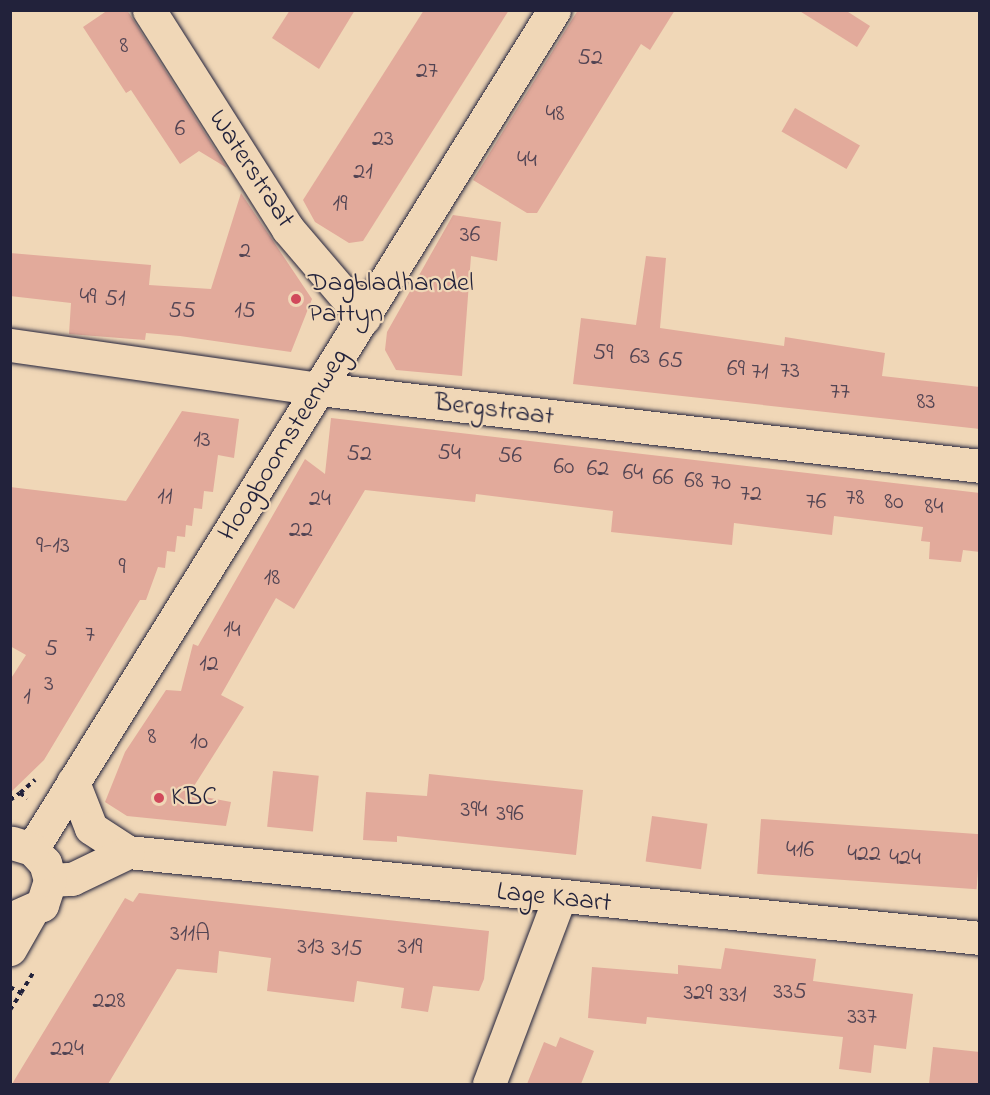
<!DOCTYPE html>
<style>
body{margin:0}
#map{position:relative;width:990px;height:1095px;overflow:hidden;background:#f0d7b7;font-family:"Indie Flower",sans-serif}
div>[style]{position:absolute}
.building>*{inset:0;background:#e2aa9b;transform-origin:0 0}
.path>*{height:4px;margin-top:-2px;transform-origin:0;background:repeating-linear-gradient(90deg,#22223b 0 4.5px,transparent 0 9px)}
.roads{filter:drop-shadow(0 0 2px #22223b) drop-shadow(0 0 2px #22223b)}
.minor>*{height:33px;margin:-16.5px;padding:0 16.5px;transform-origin:16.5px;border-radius:16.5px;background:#f0d7b7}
.dots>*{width:16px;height:16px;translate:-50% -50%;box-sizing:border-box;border:3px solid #f0d7b7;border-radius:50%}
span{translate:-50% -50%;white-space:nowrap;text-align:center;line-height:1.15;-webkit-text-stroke:4.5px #f0d7b7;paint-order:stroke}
.number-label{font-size:24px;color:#524453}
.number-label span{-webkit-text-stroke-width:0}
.street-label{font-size:27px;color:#22223b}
.poi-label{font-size:27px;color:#22223b}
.left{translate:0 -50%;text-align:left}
.frame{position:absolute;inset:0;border:12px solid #22223b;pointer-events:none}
</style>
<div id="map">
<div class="building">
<i style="clip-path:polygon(108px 10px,127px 10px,227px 168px,199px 151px,180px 164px,131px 90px,126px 93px,83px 27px)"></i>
<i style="clip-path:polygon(290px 10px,355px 10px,319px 69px,272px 38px)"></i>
<i style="clip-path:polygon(424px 10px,509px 10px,363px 241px,349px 243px,315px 222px,303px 200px)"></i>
<i style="clip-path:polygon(578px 10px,675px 10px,650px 50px,641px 44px,537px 213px,527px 213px,473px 180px)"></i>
<i style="clip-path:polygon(798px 10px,845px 10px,870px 26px,857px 47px)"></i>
<i style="left:795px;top:108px;width:75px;height:27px;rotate:30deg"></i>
<i style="clip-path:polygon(241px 193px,312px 299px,291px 352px,180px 336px,146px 333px,145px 340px,69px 334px,71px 303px,10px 296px,10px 253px,151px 265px,149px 285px,211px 289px)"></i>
<i style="clip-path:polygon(453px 215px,501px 222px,497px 261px,471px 256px,462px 376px,396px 370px,385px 350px,387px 332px)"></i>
<i style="clip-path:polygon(646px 256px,666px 258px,660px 328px,784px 346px,785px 337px,885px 353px,882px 376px,980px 387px,980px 429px,573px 384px,581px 318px,636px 325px)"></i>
<i style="clip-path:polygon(182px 411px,239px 419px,234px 458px,218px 455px,213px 492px,204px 491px,202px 509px,194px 508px,192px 526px,186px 525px,185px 537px,177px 536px,175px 552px,167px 551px,165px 568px,158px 567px,146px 600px,140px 600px,44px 760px,10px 793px,10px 680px,26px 655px,10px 646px,10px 487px,126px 501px)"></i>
<i style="clip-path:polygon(331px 418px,980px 493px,980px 552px,963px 550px,961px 562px,929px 559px,930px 542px,921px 541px,923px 527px,834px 516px,832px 535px,734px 523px,732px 545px,611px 532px,613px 511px,476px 494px,475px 502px,365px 490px,294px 609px,276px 598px,221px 695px,244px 707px,189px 794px,231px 802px,226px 826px,127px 816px,105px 802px,125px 752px,166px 690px,181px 691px,193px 644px,198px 646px,305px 459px,325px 474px)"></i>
<i style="left:273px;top:771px;width:46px;height:56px;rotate:6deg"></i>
<i style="clip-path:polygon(429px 774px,583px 790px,576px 855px,397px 836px,397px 842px,363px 840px,366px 792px,427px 796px)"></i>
<i style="left:652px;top:816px;width:56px;height:46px;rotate:8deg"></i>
<i style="left:761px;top:819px;width:220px;height:55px;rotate:4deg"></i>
<i style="clip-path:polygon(139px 893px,489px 931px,484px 979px,479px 991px,433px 986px,428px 1012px,401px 1008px,404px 988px,357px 981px,354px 1002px,267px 991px,271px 958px,219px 951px,217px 973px,177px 969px,108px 1084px,12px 1084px,125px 898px,133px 902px)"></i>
<i style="clip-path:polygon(725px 948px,816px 959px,813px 981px,913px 994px,906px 1049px,874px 1045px,871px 1073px,839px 1069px,843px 1037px,647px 1017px,646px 1024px,588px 1018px,592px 967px,678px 974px,678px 965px,721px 969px)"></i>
<i style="clip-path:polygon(560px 1037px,594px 1051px,581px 1084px,527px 1084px,544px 1042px,556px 1047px)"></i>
<i style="clip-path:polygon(933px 1047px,980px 1052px,980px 1084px,929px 1084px)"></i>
</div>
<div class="path">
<i style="left:20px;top:793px;width:20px;rotate:-41deg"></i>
<i style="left:10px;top:800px;width:12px;rotate:-35deg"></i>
<i style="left:20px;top:793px;width:9px;rotate:36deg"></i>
<i style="left:10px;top:987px;width:13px;rotate:29deg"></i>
<i style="left:21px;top:993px;width:23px;rotate:-59deg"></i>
<i style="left:10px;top:1010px;width:20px;rotate:-57deg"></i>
</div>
<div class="roads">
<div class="minor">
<i style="left:149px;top:10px;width:259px;rotate:57.6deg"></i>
<i style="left:288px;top:229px;width:117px;rotate:49.5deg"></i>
<i style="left:10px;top:345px;width:312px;rotate:8.1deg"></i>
<i style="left:319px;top:389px;width:665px;rotate:6.64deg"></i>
<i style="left:73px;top:782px;width:49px;rotate:68.6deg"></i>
<i style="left:91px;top:828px;width:44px;rotate:33deg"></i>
<i style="left:128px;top:852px;width:856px;rotate:5.76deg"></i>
<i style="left:32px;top:849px;width:988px;rotate:-58.11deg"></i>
<i style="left:50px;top:880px;width:22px;rotate:-3deg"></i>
<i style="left:72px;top:879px;width:62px;rotate:-25.7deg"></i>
<i style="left:10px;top:919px;width:35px;rotate:-24deg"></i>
<i style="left:42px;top:905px;width:26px;rotate:-72deg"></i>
<i style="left:50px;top:880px;width:18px;rotate:-106deg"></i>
<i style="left:45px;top:863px;width:19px;rotate:-133deg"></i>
<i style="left:32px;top:849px;width:21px;rotate:-163deg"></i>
<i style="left:10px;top:949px;width:40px;rotate:-60.3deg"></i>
<i style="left:489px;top:1084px;width:198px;rotate:-69.3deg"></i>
</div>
</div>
<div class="dots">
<i style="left:296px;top:299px;background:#d1495b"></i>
<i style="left:159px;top:798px;background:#d1495b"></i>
</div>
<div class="number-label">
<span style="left:124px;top:47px">8</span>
<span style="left:590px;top:59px">52</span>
<span style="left:427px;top:72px">27</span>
<span style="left:555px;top:115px">48</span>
<span style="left:180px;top:130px">6</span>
<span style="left:383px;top:140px">23</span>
<span style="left:527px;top:161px">44</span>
<span style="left:363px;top:173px">21</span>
<span style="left:340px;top:205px">19</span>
<span style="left:470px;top:236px">36</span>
<span style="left:245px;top:252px">2</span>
<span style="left:88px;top:298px">49</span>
<span style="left:115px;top:300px">51</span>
<span style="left:182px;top:312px">55</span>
<span style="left:245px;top:312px">15</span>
<span style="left:603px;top:354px">59</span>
<span style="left:640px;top:358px">63</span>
<span style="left:671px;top:362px">65</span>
<span style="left:736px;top:370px">69</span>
<span style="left:790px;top:372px">73</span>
<span style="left:760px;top:373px">71</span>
<span style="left:840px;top:393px">77</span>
<span style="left:926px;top:403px">83</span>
<span style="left:202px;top:441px">13</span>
<span style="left:449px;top:454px">54</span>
<span style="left:359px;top:455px">52</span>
<span style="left:510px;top:457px">56</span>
<span style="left:564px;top:468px">60</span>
<span style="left:598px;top:470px">62</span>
<span style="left:633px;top:474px">64</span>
<span style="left:663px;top:479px">66</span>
<span style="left:694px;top:482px">68</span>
<span style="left:721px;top:484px">70</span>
<span style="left:751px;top:495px">72</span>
<span style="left:165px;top:498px">11</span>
<span style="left:855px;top:499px">78</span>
<span style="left:320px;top:500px">24</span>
<span style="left:816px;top:503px">76</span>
<span style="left:894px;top:503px">80</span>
<span style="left:934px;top:508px">84</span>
<span style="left:301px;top:531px">22</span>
<span style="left:53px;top:547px">9-13</span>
<span style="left:122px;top:568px">9</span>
<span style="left:272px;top:579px">18</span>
<span style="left:232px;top:631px">14</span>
<span style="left:90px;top:636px">7</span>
<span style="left:51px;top:650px">5</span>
<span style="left:209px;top:665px">12</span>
<span style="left:49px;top:685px">3</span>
<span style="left:27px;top:698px">1</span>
<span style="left:152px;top:738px">8</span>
<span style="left:199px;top:743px">10</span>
<span style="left:474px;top:811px">394</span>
<span style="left:510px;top:815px">396</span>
<span style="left:800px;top:851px">416</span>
<span style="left:864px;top:855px">422</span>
<span style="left:905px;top:859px">424</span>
<span style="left:190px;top:935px">311A</span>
<span style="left:311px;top:948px">313</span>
<span style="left:410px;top:948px">319</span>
<span style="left:347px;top:950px">315</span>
<span style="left:790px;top:993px">335</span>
<span style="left:698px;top:994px">329</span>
<span style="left:733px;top:996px">331</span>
<span style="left:109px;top:1002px">228</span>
<span style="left:862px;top:1018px">337</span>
<span style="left:67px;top:1050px">224</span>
</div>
<div class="street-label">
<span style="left:251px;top:169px;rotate:57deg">Waterstraat</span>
<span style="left:494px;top:410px;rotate:7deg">Bergstraat</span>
<span style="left:284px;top:445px;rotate:-58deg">Hoogboomsteenweg</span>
<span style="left:554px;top:898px;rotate:6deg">Lage Kaart</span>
</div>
<div class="poi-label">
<span class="left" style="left:308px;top:299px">Dagbladhandel<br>Pattyn</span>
<span class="left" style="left:171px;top:798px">KBC</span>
</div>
<div class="frame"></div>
</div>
